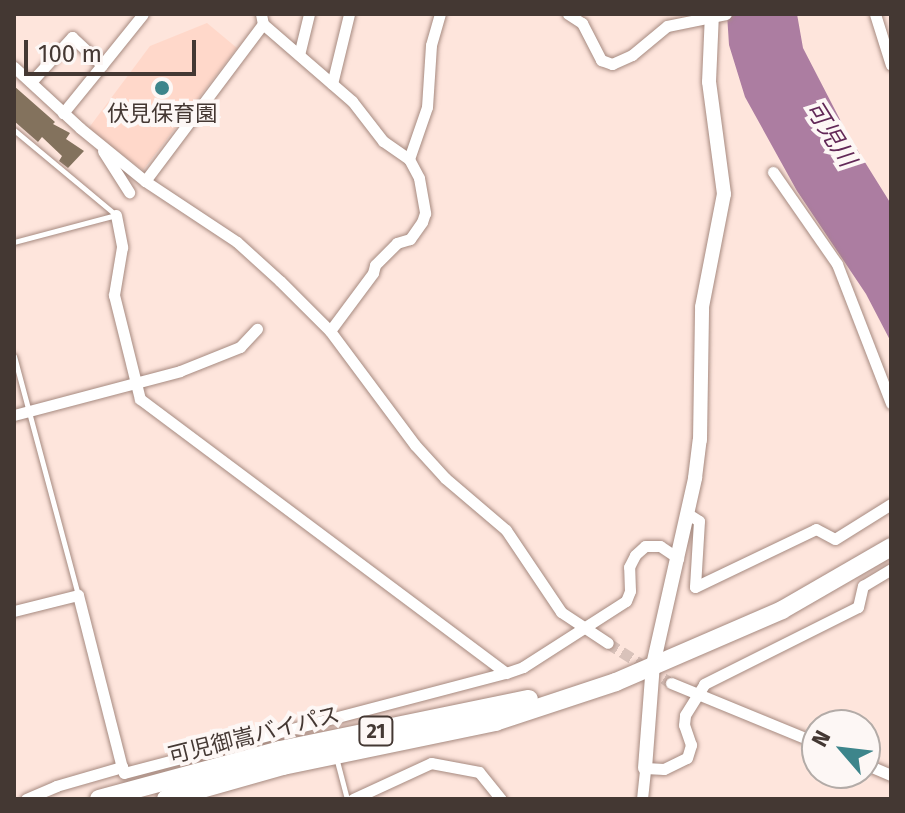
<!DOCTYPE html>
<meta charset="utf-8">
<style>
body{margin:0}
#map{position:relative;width:905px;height:813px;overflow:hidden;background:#fee5dc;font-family:"Fira Sans","Noto Sans JP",sans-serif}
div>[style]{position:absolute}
.built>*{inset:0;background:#ffd8ca}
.water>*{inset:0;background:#ac7da1}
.building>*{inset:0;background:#83725d}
.minor-tunnel>*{height:11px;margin-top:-5.5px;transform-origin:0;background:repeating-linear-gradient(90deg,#d9c2ba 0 11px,transparent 0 16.5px)}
.roads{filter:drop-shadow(0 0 2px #a68a80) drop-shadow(0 0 2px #a68a80)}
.service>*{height:5px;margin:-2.5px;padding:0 2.5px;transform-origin:2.5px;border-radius:2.5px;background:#fff}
.minor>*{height:11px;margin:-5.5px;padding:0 5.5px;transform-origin:5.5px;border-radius:5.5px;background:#fff}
.tertiary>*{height:14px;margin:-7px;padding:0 7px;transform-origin:7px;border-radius:7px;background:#fff}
.trunk>*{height:18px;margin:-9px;padding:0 9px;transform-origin:9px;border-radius:9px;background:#fff}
.dots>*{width:22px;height:22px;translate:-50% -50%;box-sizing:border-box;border:4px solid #fdf7f5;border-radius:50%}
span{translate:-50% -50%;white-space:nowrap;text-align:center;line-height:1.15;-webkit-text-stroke:8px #fdf7f5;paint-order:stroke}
.shield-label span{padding:2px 6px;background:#fdf7f5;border:2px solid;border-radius:6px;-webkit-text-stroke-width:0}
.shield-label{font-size:20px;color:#443833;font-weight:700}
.poi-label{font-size:22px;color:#443833}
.street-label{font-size:22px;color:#443833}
.water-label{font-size:24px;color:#622857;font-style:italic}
.frame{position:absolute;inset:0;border:16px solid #443833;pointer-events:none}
.north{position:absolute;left:801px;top:709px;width:80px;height:80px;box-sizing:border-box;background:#fdf7f5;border:2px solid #b3aba7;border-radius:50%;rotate:298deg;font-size:22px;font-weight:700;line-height:32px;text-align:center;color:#443833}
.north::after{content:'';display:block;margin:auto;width:28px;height:36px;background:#3d858b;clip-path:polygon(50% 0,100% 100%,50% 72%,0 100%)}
.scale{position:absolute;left:24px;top:40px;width:172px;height:36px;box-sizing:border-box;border:4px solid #443833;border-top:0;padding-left:10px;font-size:24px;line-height:28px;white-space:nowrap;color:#443833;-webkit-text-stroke:6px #fdf7f5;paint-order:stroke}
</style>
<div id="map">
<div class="built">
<i style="clip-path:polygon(207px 23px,237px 48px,143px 170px,88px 129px,150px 46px)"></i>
</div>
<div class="water">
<i style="clip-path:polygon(727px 14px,797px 14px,803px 48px,848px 135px,891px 204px,891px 342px,866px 294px,797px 191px,745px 97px,729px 45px)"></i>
</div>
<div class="building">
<i style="clip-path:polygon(14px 86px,55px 122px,53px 124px,70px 133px,66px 139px,84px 151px,68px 168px,59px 161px,62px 156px,42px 137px,38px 142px,14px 121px)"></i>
</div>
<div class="minor-tunnel">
<i style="left:608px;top:643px;width:75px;rotate:32.4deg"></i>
</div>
<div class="roads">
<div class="service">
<i style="left:14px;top:130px;width:133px;rotate:39.8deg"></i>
<i style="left:116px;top:215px;width:106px;rotate:165.2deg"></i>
<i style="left:14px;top:356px;width:247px;rotate:75deg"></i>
<i style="left:336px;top:757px;width:43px;rotate:75.3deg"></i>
</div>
<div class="minor">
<i style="left:261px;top:14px;width:10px;rotate:79deg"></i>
<i style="left:263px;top:24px;width:118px;rotate:40.9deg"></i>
<i style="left:352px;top:101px;width:51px;rotate:52.2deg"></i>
<i style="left:383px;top:141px;width:32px;rotate:35deg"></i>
<i style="left:409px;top:159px;width:21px;rotate:62deg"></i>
<i style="left:419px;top:178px;width:36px;rotate:80deg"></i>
<i style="left:425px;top:213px;width:9px;rotate:108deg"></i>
<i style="left:422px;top:222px;width:21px;rotate:125deg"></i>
<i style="left:410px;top:239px;width:14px;rotate:163deg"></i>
<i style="left:397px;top:243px;width:31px;rotate:135deg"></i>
<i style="left:375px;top:265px;width:8px;rotate:104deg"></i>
<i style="left:373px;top:273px;width:72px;rotate:126.6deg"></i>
<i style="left:568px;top:14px;width:17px;rotate:33deg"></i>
<i style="left:582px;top:23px;width:42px;rotate:62.8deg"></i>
<i style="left:601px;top:60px;width:12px;rotate:20deg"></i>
<i style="left:612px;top:64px;width:22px;rotate:-24deg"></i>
<i style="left:632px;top:55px;width:45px;rotate:-39.6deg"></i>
<i style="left:667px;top:26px;width:60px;rotate:-11.5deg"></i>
<i style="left:875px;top:14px;width:53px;rotate:72.6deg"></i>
<i style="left:299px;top:55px;width:42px;rotate:-76.3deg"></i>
<i style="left:102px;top:65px;width:65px;rotate:-51.2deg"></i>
<i style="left:14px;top:67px;width:90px;rotate:42.7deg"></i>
<i style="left:80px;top:128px;width:84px;rotate:39.2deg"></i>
<i style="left:145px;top:181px;width:110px;rotate:33.5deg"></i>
<i style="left:237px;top:242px;width:58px;rotate:42.2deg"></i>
<i style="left:280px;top:281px;width:71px;rotate:45deg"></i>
<i style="left:330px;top:331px;width:142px;rotate:53.3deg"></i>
<i style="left:415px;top:445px;width:45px;rotate:47.7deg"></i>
<i style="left:445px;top:478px;width:80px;rotate:40.4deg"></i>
<i style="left:506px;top:530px;width:99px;rotate:56.1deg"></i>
<i style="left:561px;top:612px;width:56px;rotate:33.4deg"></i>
<i style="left:31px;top:82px;width:61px;rotate:-47.7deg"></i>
<i style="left:72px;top:37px;width:41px;rotate:43deg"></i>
<i style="left:102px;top:65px;width:62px;rotate:129.1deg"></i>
<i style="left:332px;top:84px;width:72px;rotate:-76.3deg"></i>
<i style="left:103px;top:151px;width:49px;rotate:57.6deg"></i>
<i style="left:409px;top:159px;width:55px;rotate:-70.9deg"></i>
<i style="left:427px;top:107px;width:62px;rotate:-86.3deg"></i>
<i style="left:431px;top:45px;width:32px;rotate:-74deg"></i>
<i style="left:773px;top:172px;width:112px;rotate:55.2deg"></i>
<i style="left:837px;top:264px;width:149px;rotate:68.8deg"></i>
<i style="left:145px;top:181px;width:196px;rotate:-53.1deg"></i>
<i style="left:116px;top:215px;width:33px;rotate:79deg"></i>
<i style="left:122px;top:247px;width:49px;rotate:99.5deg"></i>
<i style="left:114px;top:295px;width:107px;rotate:76deg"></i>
<i style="left:140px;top:399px;width:457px;rotate:36.8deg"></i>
<i style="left:14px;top:415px;width:172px;rotate:-14.8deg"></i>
<i style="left:180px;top:371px;width:65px;rotate:-21.8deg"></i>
<i style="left:240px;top:347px;width:25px;rotate:-47deg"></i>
<i style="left:688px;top:514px;width:13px;rotate:32deg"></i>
<i style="left:699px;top:521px;width:66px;rotate:93.5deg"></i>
<i style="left:695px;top:587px;width:134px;rotate:-25.6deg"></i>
<i style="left:816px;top:529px;width:21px;rotate:28deg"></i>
<i style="left:835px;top:539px;width:66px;rotate:-32deg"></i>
<i style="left:14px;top:611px;width:66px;rotate:-14deg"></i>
<i style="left:78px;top:595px;width:178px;rotate:75.7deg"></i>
<i style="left:671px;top:683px;width:158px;rotate:22.3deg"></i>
<i style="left:865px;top:764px;width:28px;rotate:23deg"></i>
<i style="left:26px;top:799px;width:33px;rotate:-23deg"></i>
<i style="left:56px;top:786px;width:69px;rotate:-16.1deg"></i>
<i style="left:122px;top:767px;width:6px;rotate:72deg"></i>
<i style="left:124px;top:773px;width:395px;rotate:-14.7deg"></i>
<i style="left:506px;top:673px;width:18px;rotate:-19deg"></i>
<i style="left:523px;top:667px;width:122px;rotate:-32.7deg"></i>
<i style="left:626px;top:601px;width:11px;rotate:-68deg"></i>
<i style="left:630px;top:591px;width:24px;rotate:-92deg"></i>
<i style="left:629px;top:567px;width:13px;rotate:-63deg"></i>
<i style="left:635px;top:555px;width:13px;rotate:-42deg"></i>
<i style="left:645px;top:546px;width:15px"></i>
<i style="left:660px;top:546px;width:22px;rotate:34deg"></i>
<i style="left:353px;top:799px;width:86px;rotate:-24.8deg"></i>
<i style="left:431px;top:763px;width:49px;rotate:10.6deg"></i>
<i style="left:479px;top:772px;width:35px;rotate:51deg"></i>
<i style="left:642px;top:799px;width:31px;rotate:-84deg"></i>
<i style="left:645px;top:768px;width:19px;rotate:3deg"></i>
<i style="left:664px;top:769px;width:25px;rotate:-26deg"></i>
<i style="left:687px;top:758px;width:14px;rotate:-73deg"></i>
<i style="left:691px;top:745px;width:21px;rotate:-109deg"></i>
<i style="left:684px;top:725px;width:10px;rotate:-84deg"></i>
<i style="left:685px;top:715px;width:36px;rotate:-58deg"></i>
<i style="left:704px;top:684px;width:172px;rotate:-26.6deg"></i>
<i style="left:858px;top:607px;width:22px;rotate:-77deg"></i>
<i style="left:863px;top:586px;width:33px;rotate:-31deg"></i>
</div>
<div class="tertiary">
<i style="left:645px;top:768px;width:103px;rotate:-85.6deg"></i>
<i style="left:653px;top:665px;width:192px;rotate:-77.3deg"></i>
<i style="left:695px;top:478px;width:38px;rotate:-83deg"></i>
<i style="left:700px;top:440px;width:133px;rotate:-89.1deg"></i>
<i style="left:702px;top:307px;width:115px;rotate:-79deg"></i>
<i style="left:724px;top:194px;width:113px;rotate:-97.6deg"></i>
<i style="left:709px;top:82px;width:68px;rotate:-87.5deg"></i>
</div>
<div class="trunk">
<i style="left:99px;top:799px;width:188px;rotate:-15.1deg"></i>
<i style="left:280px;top:750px;width:254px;rotate:-11.6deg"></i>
<i style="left:166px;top:799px;width:122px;rotate:-15.8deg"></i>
<i style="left:283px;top:766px;width:217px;rotate:-11.7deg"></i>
<i style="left:495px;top:722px;width:127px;rotate:-18.3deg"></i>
<i style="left:616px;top:682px;width:181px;rotate:-23.4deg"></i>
<i style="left:782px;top:610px;width:126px;rotate:-30deg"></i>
</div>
</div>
<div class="dots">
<i style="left:162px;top:88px;background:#3d858b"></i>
</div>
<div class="shield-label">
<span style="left:376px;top:731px">21</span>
</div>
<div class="poi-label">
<span style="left:162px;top:114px">伏見保育園</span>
</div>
<div class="street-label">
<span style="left:254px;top:735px;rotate:-14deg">可児御嵩バイパス</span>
</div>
<div class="water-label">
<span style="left:830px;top:134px;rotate:58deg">可児川</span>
</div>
<div class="frame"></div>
<div class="north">N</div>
<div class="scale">100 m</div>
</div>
